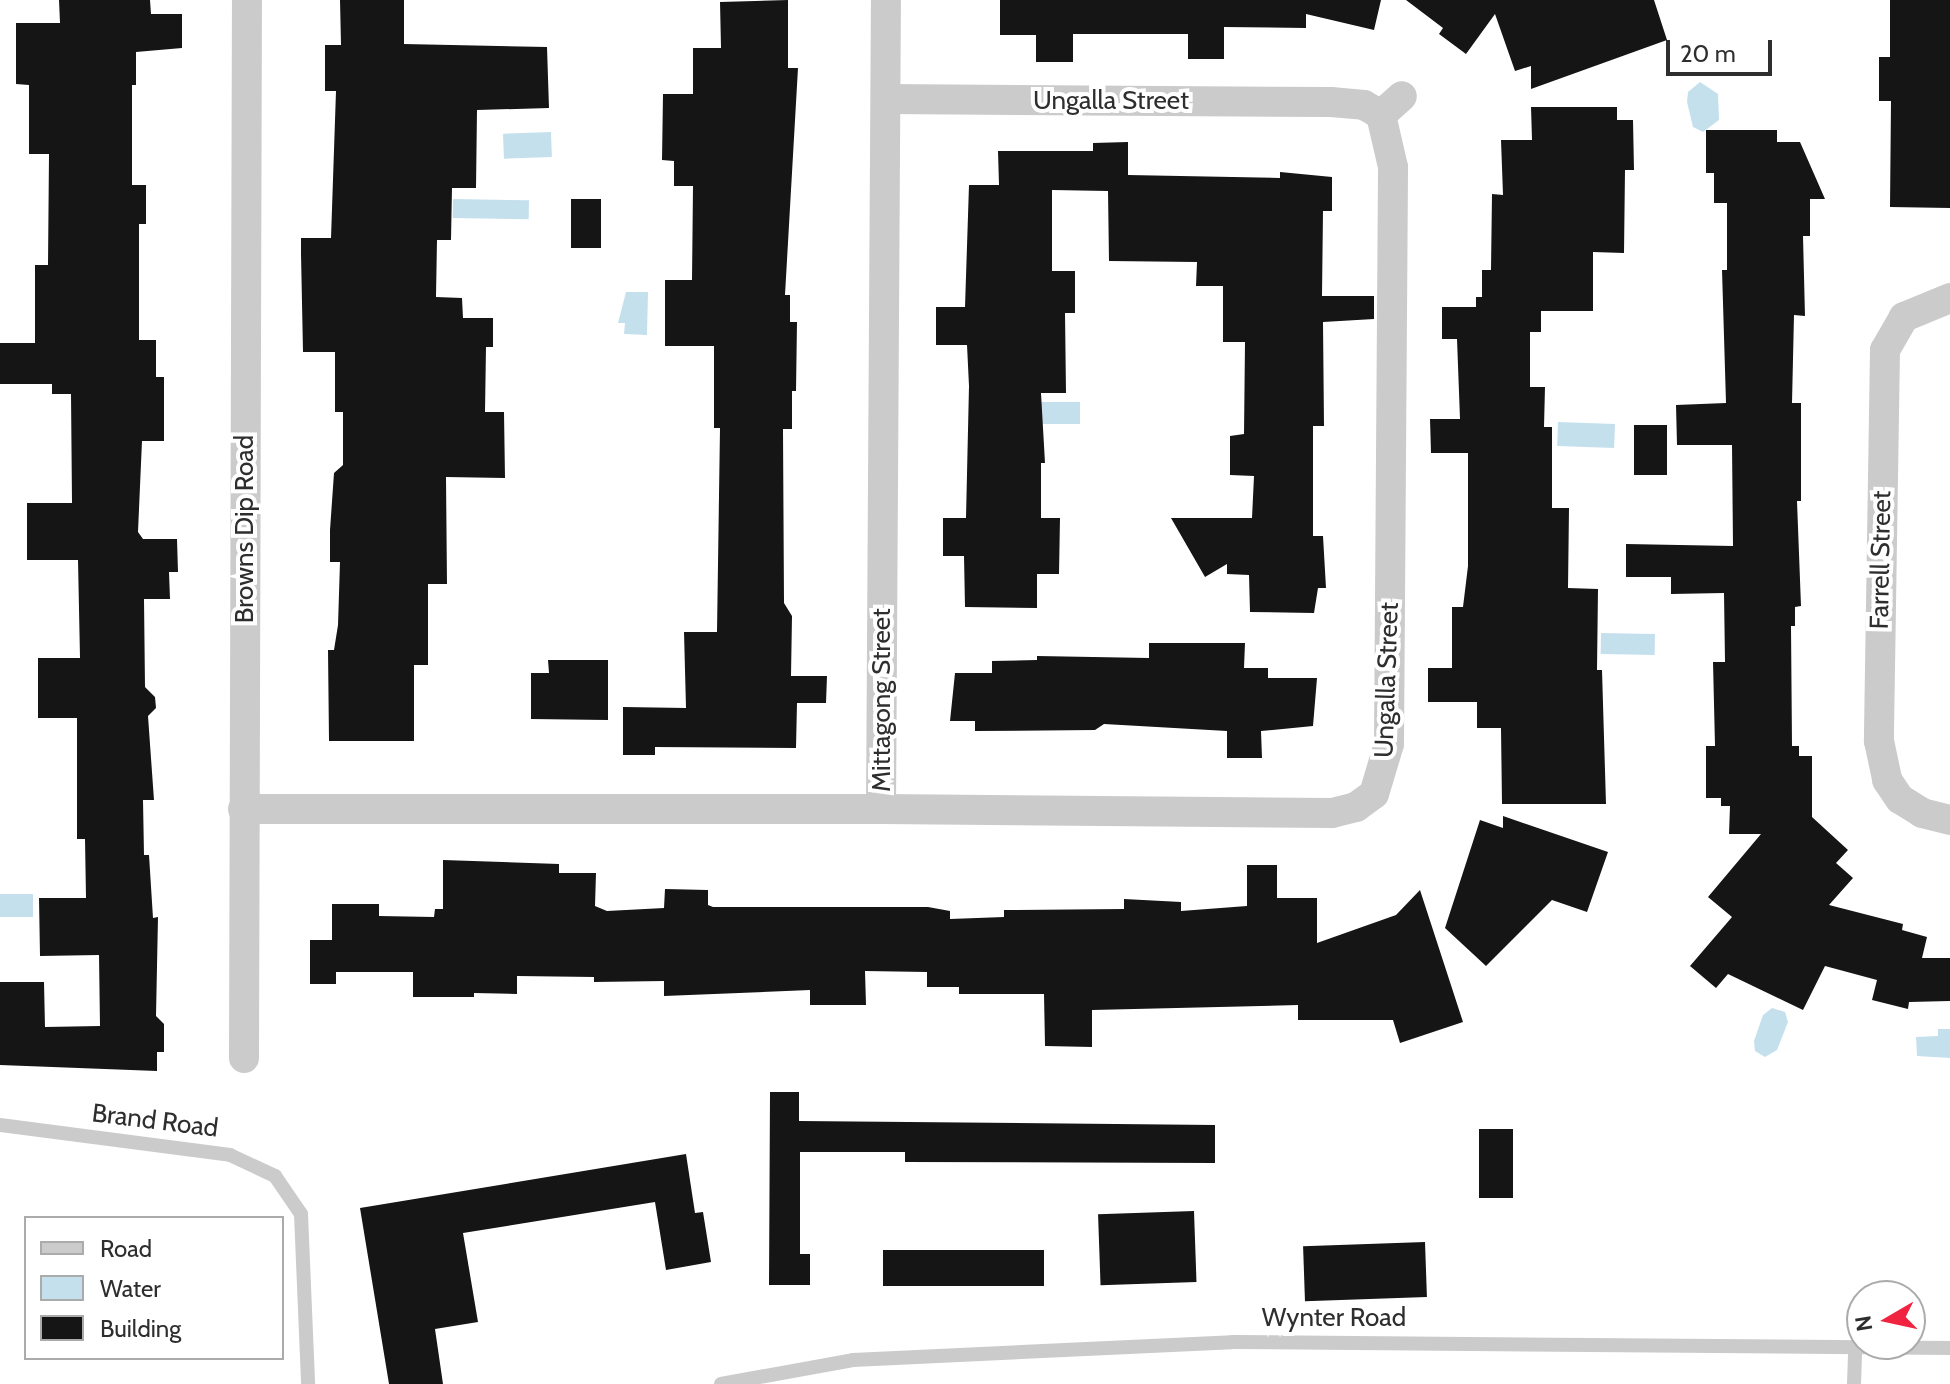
<!DOCTYPE html>
<style>
body{margin:0}
#map{position:relative;width:1950px;height:1384px;overflow:hidden;background:#fff;font-family:Cabin,sans-serif}
div>[style]{position:absolute}
.water>*{inset:0;background:#c5e0ed;transform-origin:0 0}
.building>*{inset:0;background:#151515;transform-origin:0 0}
.lane>*{height:14px;margin:-7px;padding:0 7px;transform-origin:7px;border-radius:7px;background:#cbcbcb}
.street>*{height:30px;margin:-15px;padding:0 15px;transform-origin:15px;border-radius:15px;background:#cbcbcb}
span{translate:-50% -50%;white-space:nowrap;text-align:center;line-height:1.15;-webkit-text-stroke:8px #fff;paint-order:stroke}
.street-label{font-size:26px;color:#2e2e2e}
.legend{position:absolute;left:24px;top:1216px;width:260px;height:144px;box-sizing:border-box;background:#fff;border:2px solid #ababab;margin:0;padding:10px 14px;list-style:none;font-size:24px;color:#2e2e2e}
.legend li{display:flex;align-items:center;gap:16px;height:40px}
.legend b{width:40px;border:2px solid #ababab}
.north{position:absolute;left:1846px;top:1280px;width:80px;height:80px;box-sizing:border-box;background:#fff;border:2px solid #ababab;border-radius:50%;rotate:261deg;font-size:22px;font-weight:700;line-height:32px;text-align:center;color:#2e2e2e}
.north::after{content:'';display:block;margin:auto;width:28px;height:36px;background:#f02440;clip-path:polygon(50% 0,100% 100%,50% 72%,0 100%)}
.scale{position:absolute;left:1666px;top:40px;width:106px;height:36px;box-sizing:border-box;border:4px solid #2e2e2e;border-top:0;padding-left:10px;font-size:24px;line-height:28px;white-space:nowrap;color:#2e2e2e;-webkit-text-stroke:6px #fff;paint-order:stroke}
</style>
<div id="map">
<div class="water">
<i style="clip-path:polygon(1700px 82px,1718px 94px,1719px 120px,1703px 132px,1693px 127px,1687px 102px,1688px 92px)"></i>
<i style="left:551px;top:132px;width:25px;height:48px;rotate:88deg"></i>
<i style="left:453px;top:199px;width:76px;height:19px;rotate:1deg"></i>
<i style="clip-path:polygon(626px 292px,648px 292px,647px 335px,624px 334px,625px 323px,618px 323px)"></i>
<i style="left:1035px;top:402px;width:45px;height:22px"></i>
<i style="left:1558px;top:422px;width:57px;height:24px;rotate:2deg"></i>
<i style="left:1601px;top:633px;width:54px;height:21px;rotate:1deg"></i>
<i style="left:0;top:894px;width:33px;height:23px"></i>
<i style="clip-path:polygon(1772px 1008px,1785px 1012px,1788px 1022px,1777px 1050px,1765px 1057px,1755px 1051px,1754px 1041px,1763px 1015px)"></i>
<i style="clip-path:polygon(1938px 1029px,1950px 1029px,1950px 1058px,1917px 1056px,1916px 1037px,1938px 1036px)"></i>
</div>
<div class="building">
<i style="clip-path:polygon(59px 0,150px 0,151px 14px,182px 14px,182px 48px,136px 52px,136px 85px,132px 85px,132px 185px,146px 185px,146px 224px,139px 224px,139px 340px,156px 340px,156px 377px,164px 377px,164px 441px,142px 441px,138px 532px,143px 539px,177px 539px,178px 572px,169px 572px,170px 599px,144px 599px,145px 687px,155px 697px,156px 708px,148px 716px,154px 800px,143px 800px,144px 855px,149px 855px,153px 918px,158px 917px,156px 1016px,164px 1024px,164px 1052px,157px 1052px,157px 1071px,0 1065px,0 982px,44px 982px,45px 1027px,100px 1026px,99px 955px,40px 956px,39px 898px,86px 898px,85px 839px,77px 839px,77px 718px,38px 718px,38px 658px,80px 658px,78px 560px,27px 560px,27px 503px,72px 503px,71px 394px,52px 394px,52px 384px,0 384px,0 343px,35px 343px,35px 265px,48px 265px,49px 154px,29px 154px,29px 85px,16px 84px,16px 23px,60px 23px)"></i>
<i style="clip-path:polygon(340px 0,404px 0,404px 44px,547px 47px,549px 108px,477px 110px,476px 188px,452px 188px,451px 240px,437px 240px,436px 297px,462px 298px,463px 318px,493px 318px,493px 347px,486px 347px,485px 412px,504px 412px,505px 478px,446px 477px,447px 584px,428px 584px,428px 665px,414px 665px,414px 741px,329px 741px,328px 650px,334px 650px,338px 625px,340px 562px,330px 562px,330px 530px,334px 473px,343px 465px,343px 412px,335px 412px,335px 352px,303px 352px,301px 254px,301px 238px,331px 238px,336px 91px,325px 91px,325px 45px,341px 45px)"></i>
<i style="clip-path:polygon(788px 0,788px 68px,798px 68px,785px 295px,790px 295px,790px 322px,797px 322px,796px 391px,792px 391px,792px 429px,783px 429px,784px 603px,792px 616px,791px 676px,827px 676px,826px 703px,797px 703px,796px 748px,655px 747px,655px 755px,623px 755px,623px 707px,686px 708px,684px 632px,717px 632px,720px 428px,714px 428px,714px 346px,665px 346px,665px 280px,692px 280px,693px 186px,674px 186px,674px 161px,662px 160px,663px 94px,693px 94px,693px 48px,721px 48px,720px 2px)"></i>
<i style="clip-path:polygon(1000px 0,1381px 0,1374px 30px,1306px 14px,1306px 28px,1224px 27px,1224px 59px,1188px 59px,1188px 34px,1073px 34px,1073px 62px,1036px 62px,1036px 35px,1000px 35px)"></i>
<i style="clip-path:polygon(1406px 0,1654px 0,1667px 40px,1531px 89px,1531px 66px,1515px 71px,1495px 14px,1466px 54px,1439px 34px,1443px 28px)"></i>
<i style="clip-path:polygon(1890px 0,1950px 0,1950px 208px,1890px 207px,1891px 101px,1879px 101px,1879px 57px,1890px 57px)"></i>
<i style="clip-path:polygon(1531px 107px,1617px 107px,1617px 120px,1633px 120px,1634px 170px,1625px 170px,1624px 253px,1593px 252px,1593px 311px,1541px 311px,1541px 332px,1530px 332px,1530px 387px,1545px 387px,1544px 427px,1552px 427px,1552px 508px,1569px 508px,1568px 588px,1598px 589px,1597px 670px,1602px 670px,1606px 804px,1502px 804px,1501px 728px,1477px 728px,1477px 702px,1428px 702px,1428px 668px,1452px 668px,1452px 607px,1463px 607px,1468px 566px,1468px 453px,1431px 453px,1430px 419px,1460px 419px,1457px 339px,1442px 339px,1442px 307px,1476px 307px,1476px 297px,1482px 297px,1482px 270px,1491px 270px,1492px 194px,1503px 195px,1501px 140px,1532px 140px)"></i>
<i style="clip-path:polygon(1706px 130px,1777px 130px,1777px 142px,1800px 142px,1825px 199px,1810px 199px,1810px 236px,1803px 236px,1805px 316px,1794px 315px,1792px 403px,1801px 403px,1801px 501px,1797px 501px,1801px 606px,1795px 607px,1795px 626px,1791px 626px,1792px 746px,1799px 746px,1799px 756px,1812px 756px,1812px 817px,1848px 850px,1836px 863px,1853px 878px,1829px 905px,1903px 924px,1902px 930px,1927px 937px,1922px 958px,1950px 958px,1950px 1001px,1909px 1002px,1908px 1009px,1872px 1000px,1877px 980px,1825px 966px,1803px 1010px,1728px 974px,1716px 988px,1690px 966px,1732px 917px,1708px 897px,1761px 834px,1729px 834px,1730px 806px,1721px 806px,1721px 798px,1706px 798px,1706px 746px,1715px 746px,1713px 662px,1725px 662px,1724px 593px,1671px 594px,1671px 577px,1626px 577px,1626px 544px,1733px 546px,1732px 445px,1677px 445px,1676px 405px,1726px 403px,1722px 270px,1727px 270px,1727px 203px,1714px 203px,1714px 173px,1706px 173px)"></i>
<i style="clip-path:polygon(1128px 142px,1128px 175px,1280px 178px,1280px 172px,1332px 177px,1332px 211px,1323px 211px,1322px 296px,1374px 296px,1374px 319px,1323px 322px,1324px 426px,1313px 426px,1313px 536px,1323px 536px,1326px 588px,1318px 588px,1314px 613px,1250px 612px,1249px 575px,1227px 574px,1227px 564px,1205px 577px,1171px 518px,1252px 518px,1254px 476px,1230px 475px,1230px 436px,1244px 434px,1245px 342px,1223px 342px,1223px 286px,1196px 286px,1197px 262px,1109px 261px,1108px 191px,1052px 190px,1052px 271px,1075px 271px,1075px 313px,1065px 313px,1066px 393px,1041px 393px,1045px 463px,1041px 463px,1041px 518px,1060px 518px,1059px 574px,1037px 574px,1037px 608px,965px 607px,964px 556px,943px 556px,943px 518px,966px 518px,969px 386px,967px 345px,936px 345px,936px 307px,965px 307px,969px 185px,999px 185px,998px 151px,1093px 151px,1093px 143px)"></i>
<i style="left:571px;top:199px;width:30px;height:49px"></i>
<i style="left:1634px;top:425px;width:33px;height:50px"></i>
<i style="clip-path:polygon(1149px 643px,1245px 643px,1244px 668px,1268px 668px,1268px 678px,1317px 678px,1313px 726px,1261px 731px,1262px 758px,1227px 758px,1227px 731px,1104px 724px,1095px 730px,975px 731px,975px 721px,950px 721px,955px 673px,992px 673px,992px 661px,1037px 660px,1037px 656px,1149px 658px)"></i>
<i style="clip-path:polygon(548px 660px,608px 660px,608px 720px,531px 719px,531px 673px,549px 673px)"></i>
<i style="clip-path:polygon(1503px 816px,1608px 852px,1587px 912px,1552px 900px,1486px 966px,1445px 928px,1480px 820px,1503px 828px)"></i>
<i style="clip-path:polygon(443px 860px,559px 864px,559px 873px,596px 873px,595px 906px,607px 911px,664px 908px,665px 889px,708px 890px,708px 905px,713px 907px,928px 907px,950px 911px,950px 919px,1004px 917px,1004px 910px,1124px 909px,1124px 899px,1181px 902px,1181px 911px,1247px 906px,1247px 865px,1277px 865px,1277px 898px,1317px 898px,1317px 943px,1396px 915px,1420px 890px,1463px 1022px,1400px 1043px,1393px 1020px,1298px 1020px,1298px 1005px,1092px 1010px,1092px 1047px,1045px 1046px,1044px 994px,959px 994px,959px 987px,927px 987px,927px 972px,865px 971px,866px 1005px,810px 1005px,810px 990px,664px 996px,664px 981px,594px 982px,594px 977px,517px 976px,517px 994px,474px 993px,474px 997px,413px 997px,413px 972px,336px 972px,336px 984px,310px 984px,310px 940px,332px 940px,332px 904px,379px 904px,379px 916px,434px 917px,435px 909px,443px 909px)"></i>
<i style="clip-path:polygon(770px 1092px,799px 1092px,799px 1121px,1215px 1125px,1215px 1163px,905px 1162px,905px 1152px,800px 1152px,800px 1254px,810px 1254px,810px 1285px,769px 1285px)"></i>
<i style="left:1479px;top:1129px;width:34px;height:69px"></i>
<i style="clip-path:polygon(686px 1154px,695px 1213px,703px 1212px,711px 1262px,666px 1270px,655px 1202px,463px 1233px,478px 1322px,435px 1329px,443px 1384px,389px 1384px,360px 1208px)"></i>
<i style="left:1194px;top:1211px;width:71px;height:96px;rotate:88deg"></i>
<i style="left:1425px;top:1242px;width:55px;height:122px;rotate:88deg"></i>
<i style="left:883px;top:1250px;width:161px;height:36px"></i>
</div>
<div class="lane">
<i style="left:0;top:1125px;width:232px;rotate:7.4deg"></i>
<i style="left:230px;top:1155px;width:50px;rotate:25deg"></i>
<i style="left:275px;top:1176px;width:46px;rotate:55.6deg"></i>
<i style="left:301px;top:1214px;width:170px;rotate:87.6deg"></i>
<i style="left:721px;top:1384px;width:134px;rotate:-10.3deg"></i>
<i style="left:853px;top:1360px;width:379px;rotate:-2.7deg"></i>
<i style="left:1232px;top:1342px;width:718px;rotate:0.48deg"></i>
<i style="left:1854px;top:1384px;width:36px;rotate:-88deg"></i>
</div>
<div class="street">
<i style="left:886px;top:99px;width:445px;rotate:0.4deg"></i>
<i style="left:1331px;top:102px;width:33px;rotate:5deg"></i>
<i style="left:1364px;top:105px;width:20px;rotate:30deg"></i>
<i style="left:1950px;top:298px;width:50px;rotate:157.6deg"></i>
<i style="left:1904px;top:317px;width:38px;rotate:120deg"></i>
<i style="left:1885px;top:350px;width:391px;rotate:90.9deg"></i>
<i style="left:1879px;top:741px;width:40px;rotate:78deg"></i>
<i style="left:1887px;top:780px;width:23px;rotate:56deg"></i>
<i style="left:1900px;top:799px;width:26px;rotate:32deg"></i>
<i style="left:1922px;top:813px;width:29px;rotate:14deg"></i>
<i style="left:243px;top:809px;width:638px"></i>
<i style="left:881px;top:809px;width:809px;rotate:-89.65deg"></i>
<i style="left:881px;top:809px;width:451px;rotate:0.5deg"></i>
<i style="left:1332px;top:813px;width:25px;rotate:-14deg"></i>
<i style="left:1356px;top:807px;width:22px;rotate:-36deg"></i>
<i style="left:1374px;top:794px;width:52px;rotate:-73.3deg"></i>
<i style="left:1389px;top:744px;width:577px;rotate:-89.6deg"></i>
<i style="left:1393px;top:167px;width:53px;rotate:-103deg"></i>
<i style="left:1381px;top:115px;width:28px;rotate:-42deg"></i>
<i style="left:244px;top:1058px;width:1058px;rotate:-89.84deg"></i>
</div>
<div class="street-label">
<span style="left:1111px;top:101px">Ungalla Street</span>
<span style="left:245px;top:529px;rotate:-90deg">Browns Dip Road</span>
<span style="left:1881px;top:560px;rotate:-89deg">Farrell Street</span>
<span style="left:1387px;top:680px;rotate:-88deg">Ungalla Street</span>
<span style="left:882px;top:700px;rotate:-90deg">Mittagong Street</span>
<span style="left:155px;top:1121px;rotate:7deg">Brand Road</span>
<span style="left:1334px;top:1318px">Wynter Road</span>
</div>
<ul class="legend">
<li><b style="height:10px;background:#cbcbcb"></b>Road</li>
<li><b style="height:22px;background:#c5e0ed"></b>Water</li>
<li><b style="height:22px;background:#151515"></b>Building</li>
</ul>
<div class="north">N</div>
<div class="scale">20 m</div>
</div>
